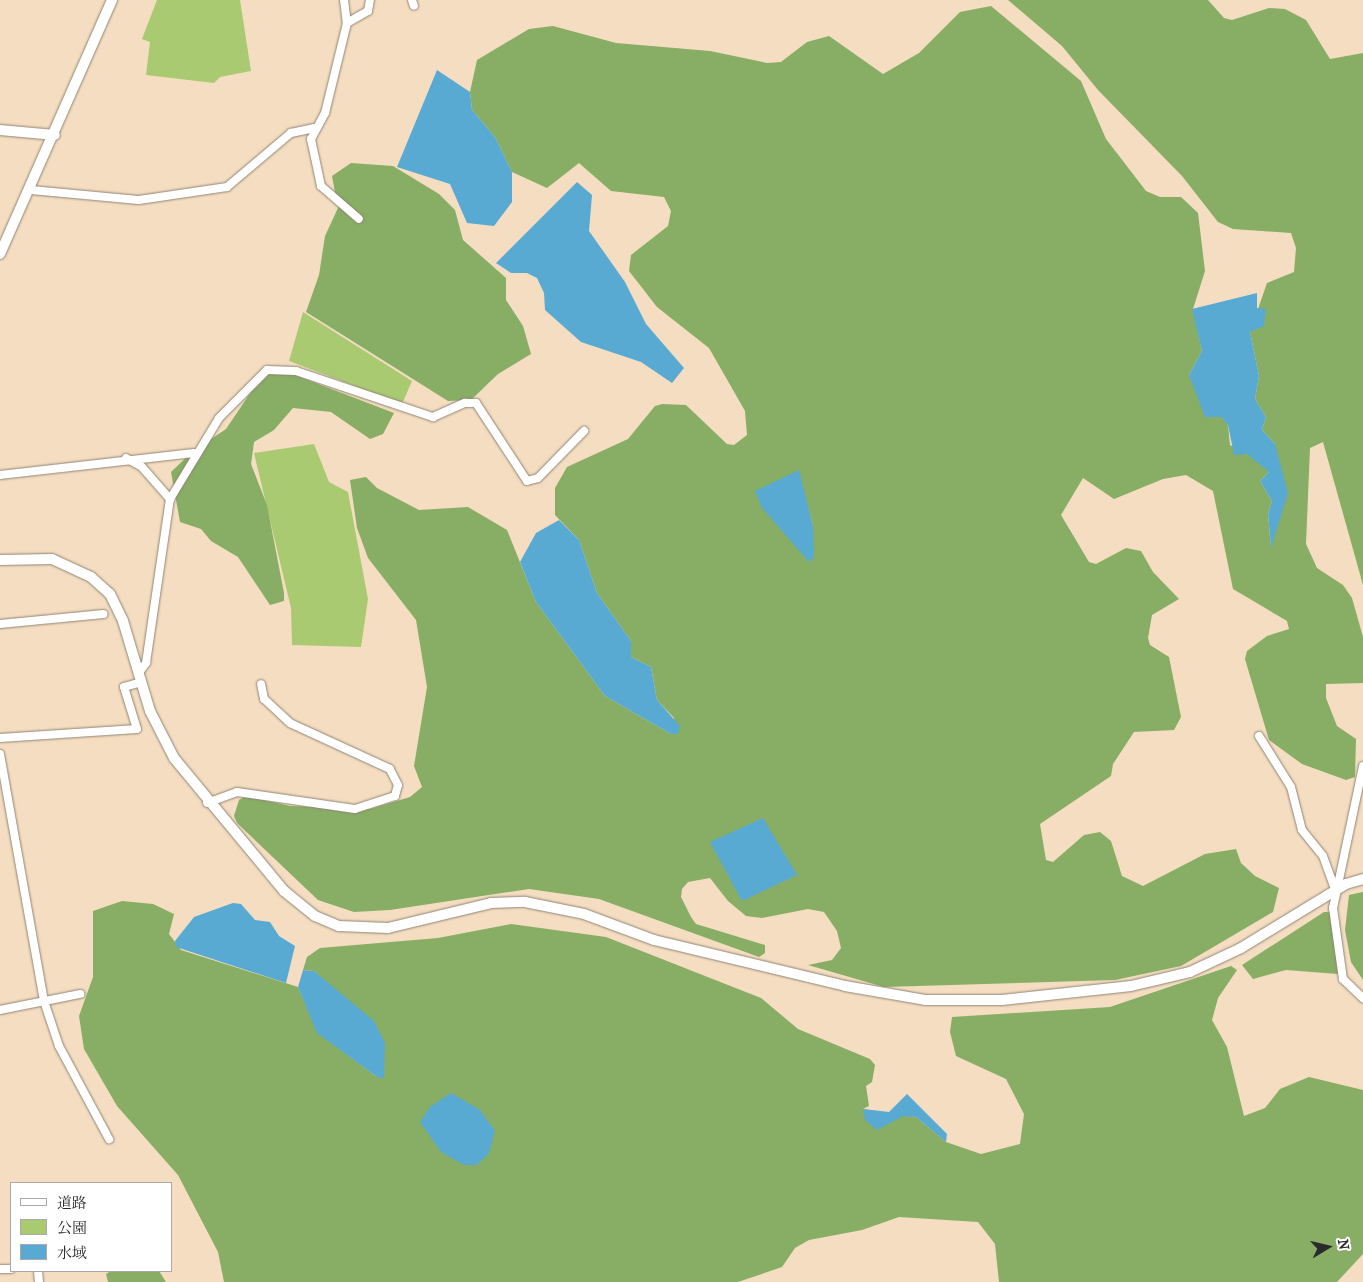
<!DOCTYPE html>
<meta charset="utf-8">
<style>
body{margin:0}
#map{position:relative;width:1363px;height:1282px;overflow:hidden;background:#f4ddc0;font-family:"IM FELL French Canon","Noto Serif JP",serif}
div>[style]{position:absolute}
.green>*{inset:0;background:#aaca72}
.forest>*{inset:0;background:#87ae64}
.water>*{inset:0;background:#58aad3}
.roads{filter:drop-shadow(0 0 1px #908476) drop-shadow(0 0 1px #908476)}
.minor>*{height:8px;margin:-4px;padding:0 4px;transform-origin:4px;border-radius:4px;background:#fff}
.tertiary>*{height:10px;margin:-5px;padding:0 5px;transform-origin:5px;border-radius:5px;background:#fff}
span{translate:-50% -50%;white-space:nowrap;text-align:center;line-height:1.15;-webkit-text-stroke:4.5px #fff;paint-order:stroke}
.legend{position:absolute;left:10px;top:1182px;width:162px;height:90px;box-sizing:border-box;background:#fff;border:1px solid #aaa;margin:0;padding:6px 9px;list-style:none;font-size:15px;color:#2b2b2b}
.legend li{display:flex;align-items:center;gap:10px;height:25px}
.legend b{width:25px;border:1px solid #aaa}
.north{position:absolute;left:1303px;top:1222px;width:50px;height:50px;-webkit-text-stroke:4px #fff;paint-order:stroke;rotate:81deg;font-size:14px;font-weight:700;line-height:20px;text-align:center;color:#2b2b2b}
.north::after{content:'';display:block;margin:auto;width:18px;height:22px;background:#2b2b2b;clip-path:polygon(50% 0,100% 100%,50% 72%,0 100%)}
</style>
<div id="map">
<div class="green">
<i style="clip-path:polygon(157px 0,240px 0,251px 71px,220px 77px,214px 83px,146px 75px,150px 42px,142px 39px)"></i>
<i style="clip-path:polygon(303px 312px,412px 381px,402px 404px,289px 361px)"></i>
<i style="clip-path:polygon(314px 444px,329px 482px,348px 492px,368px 599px,361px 647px,292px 645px,291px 608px,254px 453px)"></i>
</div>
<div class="forest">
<i style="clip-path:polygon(evenodd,1008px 0,1208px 0,1224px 18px,1232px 20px,1269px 8px,1285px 9px,1306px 20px,1330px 59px,1363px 53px,1363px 585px,1323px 442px,1310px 448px,1306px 544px,1317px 568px,1343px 585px,1352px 598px,1363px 637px,1363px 683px,1326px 684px,1326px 698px,1337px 726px,1356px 739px,1355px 777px,1346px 780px,1302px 764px,1269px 740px,1245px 659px,1247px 651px,1267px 636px,1289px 629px,1287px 621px,1233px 589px,1213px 491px,1186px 475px,1163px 479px,1114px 499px,1083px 478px,1061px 515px,1089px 562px,1096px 564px,1126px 548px,1141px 551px,1153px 572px,1179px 599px,1152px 615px,1148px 638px,1150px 645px,1169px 657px,1181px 717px,1174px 730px,1134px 732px,1113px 764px,1111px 776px,1040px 824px,1046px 860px,1053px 862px,1084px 835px,1100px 832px,1111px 841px,1122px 876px,1143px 886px,1205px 854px,1236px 849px,1241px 863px,1255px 876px,1279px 888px,1273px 912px,1181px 966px,1115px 980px,884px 987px,808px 965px,832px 960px,841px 948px,837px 931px,824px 912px,808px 909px,762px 918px,746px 916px,728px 901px,710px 878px,688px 882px,682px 889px,681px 897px,691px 917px,696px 924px,765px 945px,765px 953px,759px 957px,599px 899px,529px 889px,390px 910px,354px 912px,318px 900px,237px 823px,234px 816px,239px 800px,246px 796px,290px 806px,370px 809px,410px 797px,422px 787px,414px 766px,427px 687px,416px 620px,368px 558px,357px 528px,350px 480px,366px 477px,377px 488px,419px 510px,468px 507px,507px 530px,536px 602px,605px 696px,671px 734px,674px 718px,657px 700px,651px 667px,631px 657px,631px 641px,597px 593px,579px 540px,555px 515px,555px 488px,567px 467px,628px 439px,655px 406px,662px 404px,686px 405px,727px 444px,734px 445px,747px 435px,745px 411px,709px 348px,657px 307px,629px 271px,631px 255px,668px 226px,671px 211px,664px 197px,611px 191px,579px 163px,547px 188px,512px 172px,495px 137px,472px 110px,470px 92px,477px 60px,529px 29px,553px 26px,616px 43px,710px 51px,767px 63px,781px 62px,807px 42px,829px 36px,883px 74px,919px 53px,960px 12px,991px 6px,1081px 81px,1106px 139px,1146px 191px,1160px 197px,1181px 197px,1198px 213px,1205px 271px,1193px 309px,1202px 351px,1189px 375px,1228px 425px,1230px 445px,1260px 461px,1269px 472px,1260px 481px,1272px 501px,1268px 514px,1271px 547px,1275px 444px,1262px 430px,1266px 417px,1255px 399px,1259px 376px,1250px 332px,1267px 283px,1294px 272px,1296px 248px,1291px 233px,1233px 229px,1218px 222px,1182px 176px,1098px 90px,1062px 46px,1008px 0,798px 471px,813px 526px,809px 562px,789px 537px,798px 471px)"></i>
<i style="clip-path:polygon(351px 163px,393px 166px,439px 194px,455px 210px,463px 240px,506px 278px,506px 300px,523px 326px,531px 354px,498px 374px,471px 400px,448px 401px,306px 312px,319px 275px,325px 236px,338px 208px,332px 176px)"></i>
<i style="clip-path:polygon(279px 369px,394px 413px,383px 434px,370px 439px,331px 412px,293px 408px,274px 430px,254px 442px,251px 464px,267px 505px,284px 593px,284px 601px,270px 605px,238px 557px,211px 541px,201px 529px,180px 522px,171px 472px,192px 452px,226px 429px,263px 374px)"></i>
<i style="clip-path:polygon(1363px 892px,1363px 980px,1351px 962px,1345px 930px,1349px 895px)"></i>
<i style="clip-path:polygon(122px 901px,153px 904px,174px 914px,169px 934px,181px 950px,298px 987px,318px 1033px,377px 1077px,340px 995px,314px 971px,303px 970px,307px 957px,320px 948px,438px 938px,511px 924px,606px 937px,761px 998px,798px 1029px,870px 1059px,875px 1065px,872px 1082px,866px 1086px,869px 1106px,863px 1109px,916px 1117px,946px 1142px,981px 1154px,1020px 1144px,1024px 1114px,1006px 1079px,956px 1056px,950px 1032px,952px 1017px,1110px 1007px,1231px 966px,1237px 970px,1218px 998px,1212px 1020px,1227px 1047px,1244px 1116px,1265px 1108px,1280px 1089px,1309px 1077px,1363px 1090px,1363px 1254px,1337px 1282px,999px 1282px,995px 1244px,978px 1222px,899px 1217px,862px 1230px,809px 1240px,795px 1248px,782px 1267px,738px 1282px,224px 1282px,218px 1252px,178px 1175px,117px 1106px,84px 1049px,79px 1016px,93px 977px,93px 911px)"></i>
<i style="clip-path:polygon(1324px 912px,1331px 912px,1338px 974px,1286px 970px,1253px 979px,1242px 965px)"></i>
<i style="clip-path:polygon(111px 1271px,159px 1271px,166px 1282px,108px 1282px,106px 1274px)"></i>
</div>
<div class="water">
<i style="clip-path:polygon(437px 70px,470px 92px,472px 110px,495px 137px,512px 172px,512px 202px,494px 226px,467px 223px,450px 184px,397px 167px)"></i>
<i style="clip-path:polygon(577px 182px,592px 195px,589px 231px,625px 282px,646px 324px,684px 368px,672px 383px,641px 362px,581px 342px,545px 310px,544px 293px,537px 278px,527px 273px,511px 273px,496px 263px)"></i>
<i style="clip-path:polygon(1257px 293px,1257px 308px,1266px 309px,1264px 326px,1250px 332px,1259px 376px,1255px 399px,1266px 417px,1262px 430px,1275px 444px,1288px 493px,1271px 548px,1268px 514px,1272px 501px,1260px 481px,1269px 472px,1247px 454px,1234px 455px,1228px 425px,1221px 417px,1205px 417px,1189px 375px,1202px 351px,1192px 309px)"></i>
<i style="clip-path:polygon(799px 470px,813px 526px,814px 557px,809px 562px,762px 508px,755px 491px)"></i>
<i style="clip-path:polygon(559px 520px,579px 540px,597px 593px,631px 641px,631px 657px,651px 667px,657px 700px,680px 726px,678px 734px,671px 734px,605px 696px,536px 602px,520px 562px,536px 533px)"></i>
<i style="clip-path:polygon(763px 818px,797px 875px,742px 901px,710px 842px)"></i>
<i style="clip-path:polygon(233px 903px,241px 904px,255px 920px,270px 922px,279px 936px,295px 946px,286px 983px,176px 947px,175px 941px,194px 917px)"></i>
<i style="clip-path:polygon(303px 970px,314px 971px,374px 1021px,385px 1043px,384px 1078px,377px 1077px,317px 1033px,298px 987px)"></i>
<i style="clip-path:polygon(451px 1093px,480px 1110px,495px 1131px,489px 1153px,477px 1165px,464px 1165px,441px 1152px,420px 1122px,430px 1107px)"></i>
<i style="clip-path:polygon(907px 1094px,947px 1134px,946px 1142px,916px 1117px,903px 1116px,877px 1130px,865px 1120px,863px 1109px,889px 1112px)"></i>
</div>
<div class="roads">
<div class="minor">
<i style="left:344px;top:0;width:23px;rotate:83deg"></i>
<i style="left:347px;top:23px;width:93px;rotate:103.7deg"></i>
<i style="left:325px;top:113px;width:30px;rotate:118deg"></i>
<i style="left:311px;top:139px;width:48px;rotate:78deg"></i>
<i style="left:321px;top:186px;width:50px;rotate:41deg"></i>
<i style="left:412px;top:0;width:6px;rotate:72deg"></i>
<i style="left:347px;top:23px;width:24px;rotate:-30deg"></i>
<i style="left:368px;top:11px;width:11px;rotate:-80deg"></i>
<i style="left:31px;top:190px;width:108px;rotate:5.3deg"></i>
<i style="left:139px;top:200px;width:89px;rotate:-8.4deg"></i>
<i style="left:227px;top:187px;width:84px;rotate:-40.2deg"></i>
<i style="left:291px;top:133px;width:24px;rotate:-12deg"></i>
<i style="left:126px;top:458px;width:18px;rotate:29deg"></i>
<i style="left:142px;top:467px;width:43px;rotate:48.8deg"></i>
<i style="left:0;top:475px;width:195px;rotate:-6.5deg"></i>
<i style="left:0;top:624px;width:104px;rotate:-5.5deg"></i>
<i style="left:138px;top:674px;width:14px;rotate:-54deg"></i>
<i style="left:146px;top:663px;width:166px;rotate:-81.7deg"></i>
<i style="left:170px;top:499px;width:95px;rotate:-58.8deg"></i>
<i style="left:219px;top:418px;width:68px;rotate:-45deg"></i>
<i style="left:267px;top:370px;width:29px;rotate:2deg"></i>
<i style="left:296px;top:371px;width:145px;rotate:18.6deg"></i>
<i style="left:433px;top:417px;width:35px;rotate:-24deg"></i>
<i style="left:465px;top:403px;width:11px"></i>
<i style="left:476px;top:403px;width:93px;rotate:56.8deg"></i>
<i style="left:527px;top:481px;width:11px;rotate:-15deg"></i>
<i style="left:538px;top:478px;width:66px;rotate:-45.6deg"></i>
<i style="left:1259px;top:736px;width:60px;rotate:57.9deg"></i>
<i style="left:1291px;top:787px;width:44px;rotate:75.7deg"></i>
<i style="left:1302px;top:830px;width:33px;rotate:51deg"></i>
<i style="left:1323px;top:856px;width:32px;rotate:70deg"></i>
<i style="left:0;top:738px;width:137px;rotate:-3.8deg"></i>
<i style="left:137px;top:729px;width:44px;rotate:-107.2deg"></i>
<i style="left:124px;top:687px;width:18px;rotate:-16deg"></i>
<i style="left:0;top:754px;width:251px;rotate:79.9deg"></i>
<i style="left:44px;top:1001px;width:47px;rotate:71.6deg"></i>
<i style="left:59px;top:1046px;width:106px;rotate:61.7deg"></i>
<i style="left:1363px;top:766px;width:145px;rotate:101.9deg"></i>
<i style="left:1333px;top:908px;width:72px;rotate:82deg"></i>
<i style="left:1343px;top:979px;width:28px;rotate:44deg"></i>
<i style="left:207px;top:803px;width:32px;rotate:-20deg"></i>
<i style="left:237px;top:792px;width:119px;rotate:8.2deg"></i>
<i style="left:355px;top:809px;width:42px;rotate:-18deg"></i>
<i style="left:395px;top:796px;width:11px;rotate:-75deg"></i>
<i style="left:398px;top:785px;width:18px;rotate:-117deg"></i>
<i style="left:390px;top:769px;width:110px;rotate:-155.3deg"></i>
<i style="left:290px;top:723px;width:35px;rotate:-137deg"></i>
<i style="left:264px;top:699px;width:15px;rotate:-101deg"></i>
<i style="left:0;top:1010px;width:82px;rotate:-11.3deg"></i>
<i style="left:0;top:1269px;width:11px"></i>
<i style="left:38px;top:1271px;width:11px;rotate:85deg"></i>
</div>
<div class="tertiary">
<i style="left:0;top:130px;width:55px;rotate:5.2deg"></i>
<i style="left:0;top:254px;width:278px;rotate:-66.2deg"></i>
<i style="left:0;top:560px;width:52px;rotate:-1.1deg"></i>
<i style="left:52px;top:559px;width:43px;rotate:24.8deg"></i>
<i style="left:91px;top:577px;width:25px;rotate:42deg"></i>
<i style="left:110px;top:594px;width:30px;rotate:64deg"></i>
<i style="left:123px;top:621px;width:94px;rotate:73.3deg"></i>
<i style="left:150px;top:711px;width:53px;rotate:62.9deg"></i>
<i style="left:174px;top:758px;width:173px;rotate:50.4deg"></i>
<i style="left:284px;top:891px;width:40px;rotate:39deg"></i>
<i style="left:315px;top:916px;width:26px;rotate:23deg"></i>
<i style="left:339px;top:926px;width:49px;rotate:2.3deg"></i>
<i style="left:388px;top:928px;width:106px;rotate:-13.6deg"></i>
<i style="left:491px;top:903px;width:34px;rotate:-2deg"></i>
<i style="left:525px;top:902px;width:60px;rotate:11.5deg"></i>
<i style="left:584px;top:914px;width:75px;rotate:20.4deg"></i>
<i style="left:654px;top:940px;width:196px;rotate:13.5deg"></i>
<i style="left:845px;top:986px;width:81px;rotate:9.9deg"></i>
<i style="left:925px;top:1000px;width:77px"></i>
<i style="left:1002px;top:1000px;width:130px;rotate:-6.2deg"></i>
<i style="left:1131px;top:986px;width:61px;rotate:-13.3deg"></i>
<i style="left:1190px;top:972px;width:56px;rotate:-25.2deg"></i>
<i style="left:1241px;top:948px;width:123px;rotate:-31.4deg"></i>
<i style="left:1346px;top:884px;width:18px;rotate:-16deg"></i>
</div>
</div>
<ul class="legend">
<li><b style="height:6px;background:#fff"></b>道路</li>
<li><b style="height:14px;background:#aaca72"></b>公園</li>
<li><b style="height:14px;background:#58aad3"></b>水域</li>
</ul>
<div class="north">N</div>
</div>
